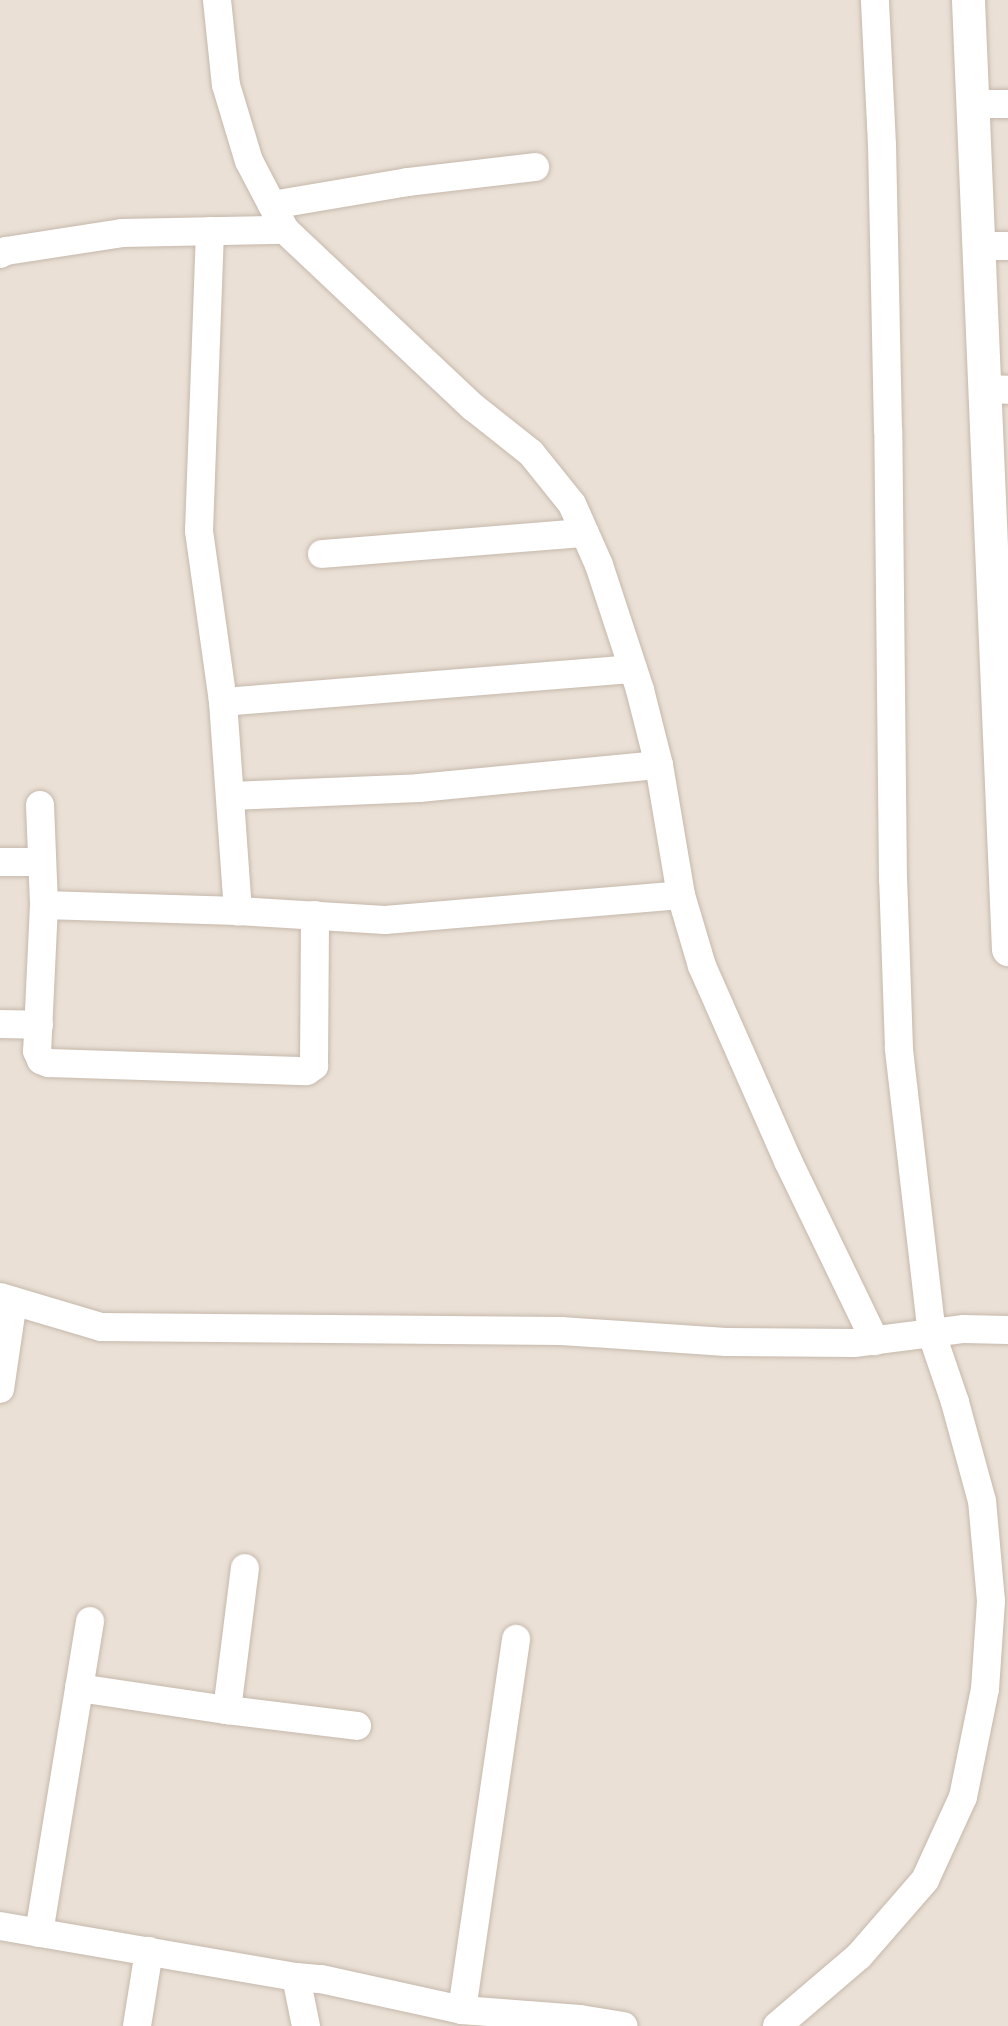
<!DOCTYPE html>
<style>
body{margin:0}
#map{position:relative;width:1008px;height:2026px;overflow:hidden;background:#f6efe8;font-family:Commissioner,sans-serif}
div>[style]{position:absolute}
.residential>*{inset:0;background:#eae0d5;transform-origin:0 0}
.roads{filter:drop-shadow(0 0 2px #c6b8ac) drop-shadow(0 0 2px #c6b8ac)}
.minor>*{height:28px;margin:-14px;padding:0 14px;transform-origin:14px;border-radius:14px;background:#fff}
.tertiary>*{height:33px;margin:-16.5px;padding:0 16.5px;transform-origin:16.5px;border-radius:16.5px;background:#fff}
span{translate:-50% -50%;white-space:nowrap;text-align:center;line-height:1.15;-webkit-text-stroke:4.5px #fff;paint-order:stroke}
</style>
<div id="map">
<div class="residential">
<i style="left:0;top:0;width:1008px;height:2026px"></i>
</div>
<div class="roads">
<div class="minor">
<i style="left:217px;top:0;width:85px;rotate:84deg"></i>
<i style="left:226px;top:85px;width:79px;rotate:73.2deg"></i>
<i style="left:249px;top:161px;width:78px;rotate:62.4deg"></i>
<i style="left:285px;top:230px;width:258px;rotate:43.3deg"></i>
<i style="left:473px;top:407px;width:74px;rotate:38.4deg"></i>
<i style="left:531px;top:453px;width:65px;rotate:51.2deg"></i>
<i style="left:572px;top:504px;width:67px;rotate:66.1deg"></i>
<i style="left:599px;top:565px;width:132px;rotate:71.8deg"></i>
<i style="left:640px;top:690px;width:77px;rotate:75.8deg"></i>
<i style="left:659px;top:765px;width:132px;rotate:80.4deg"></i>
<i style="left:681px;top:895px;width:74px;rotate:73.5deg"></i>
<i style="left:702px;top:966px;width:213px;rotate:66.2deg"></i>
<i style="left:788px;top:1161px;width:200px;rotate:64.2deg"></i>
<i style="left:972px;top:104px;width:36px"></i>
<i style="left:272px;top:205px;width:138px;rotate:-9.6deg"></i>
<i style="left:408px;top:182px;width:128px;rotate:-6.7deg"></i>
<i style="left:210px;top:231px;width:300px;rotate:92.1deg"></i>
<i style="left:199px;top:531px;width:173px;rotate:82deg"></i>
<i style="left:223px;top:702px;width:210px;rotate:85.9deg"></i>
<i style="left:978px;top:246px;width:30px"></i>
<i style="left:0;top:254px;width:7px;rotate:-27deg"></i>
<i style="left:6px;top:251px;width:117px;rotate:-8.8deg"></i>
<i style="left:122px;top:233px;width:163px;rotate:-1.1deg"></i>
<i style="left:984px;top:389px;width:24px;rotate:2deg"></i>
<i style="left:322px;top:554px;width:263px;rotate:-4.6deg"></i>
<i style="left:223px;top:702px;width:411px;rotate:-4.6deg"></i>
<i style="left:231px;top:796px;width:188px;rotate:-2.4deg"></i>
<i style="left:419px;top:788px;width:241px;rotate:-5.5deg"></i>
<i style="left:40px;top:805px;width:100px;rotate:87.7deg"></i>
<i style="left:44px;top:905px;width:146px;rotate:92.7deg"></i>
<i style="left:37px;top:1051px;width:10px;rotate:66deg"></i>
<i style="left:41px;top:1060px;width:8px;rotate:23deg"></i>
<i style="left:48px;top:1063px;width:259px;rotate:1.8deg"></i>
<i style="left:307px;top:1071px;width:9px;rotate:-36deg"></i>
<i style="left:314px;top:1066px;width:151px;rotate:-89.6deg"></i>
<i style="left:0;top:862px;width:42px"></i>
<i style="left:44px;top:905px;width:194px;rotate:1.8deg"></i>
<i style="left:238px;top:911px;width:147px;rotate:3.5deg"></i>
<i style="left:385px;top:920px;width:297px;rotate:-4.8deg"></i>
<i style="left:0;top:1024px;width:39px;rotate:1deg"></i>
<i style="left:0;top:1297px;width:105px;rotate:16.5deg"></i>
<i style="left:101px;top:1327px;width:460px;rotate:0.5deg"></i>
<i style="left:561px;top:1331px;width:165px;rotate:3.8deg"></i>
<i style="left:726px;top:1342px;width:128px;rotate:0.4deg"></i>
<i style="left:854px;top:1343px;width:111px;rotate:-7.3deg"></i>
<i style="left:964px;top:1329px;width:44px;rotate:1.3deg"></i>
<i style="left:0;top:1389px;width:89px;rotate:-81.6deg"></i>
<i style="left:79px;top:1688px;width:150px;rotate:8.5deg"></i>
<i style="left:227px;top:1710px;width:131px;rotate:7deg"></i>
<i style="left:227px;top:1710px;width:143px;rotate:-82.8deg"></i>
<i style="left:0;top:1926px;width:300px;rotate:9.8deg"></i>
<i style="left:296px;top:1977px;width:25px;rotate:5deg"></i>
<i style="left:321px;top:1979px;width:144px;rotate:12.4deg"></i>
<i style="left:462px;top:2010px;width:118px;rotate:4.4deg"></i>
<i style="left:580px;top:2019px;width:44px;rotate:9.2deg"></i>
<i style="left:39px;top:1933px;width:316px;rotate:-80.7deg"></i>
<i style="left:296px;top:1977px;width:50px;rotate:78.5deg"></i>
<i style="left:462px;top:2010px;width:375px;rotate:-81.7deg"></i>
<i style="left:137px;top:2026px;width:76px;rotate:-80.9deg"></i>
<i style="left:777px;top:2026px;width:108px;rotate:-40.5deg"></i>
<i style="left:859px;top:1956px;width:101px;rotate:-49deg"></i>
<i style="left:925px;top:1880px;width:91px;rotate:-65.4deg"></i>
<i style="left:963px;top:1797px;width:110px;rotate:-78.5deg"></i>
<i style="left:985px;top:1689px;width:88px;rotate:-86.1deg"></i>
<i style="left:991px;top:1601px;width:100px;rotate:-95.1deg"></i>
<i style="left:982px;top:1501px;width:103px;rotate:-105.3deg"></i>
<i style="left:955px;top:1402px;width:71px;rotate:-108.9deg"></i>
<i style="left:932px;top:1335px;width:289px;rotate:-96.6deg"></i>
<i style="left:899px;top:1048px;width:168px;rotate:-92deg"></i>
<i style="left:893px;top:880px;width:450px;rotate:-90.6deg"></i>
<i style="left:888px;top:430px;width:285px;rotate:-91.2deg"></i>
<i style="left:882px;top:145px;width:145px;rotate:-92.8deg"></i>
</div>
<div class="tertiary">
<i style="left:968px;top:0;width:950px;rotate:87.59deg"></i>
</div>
</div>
</div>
